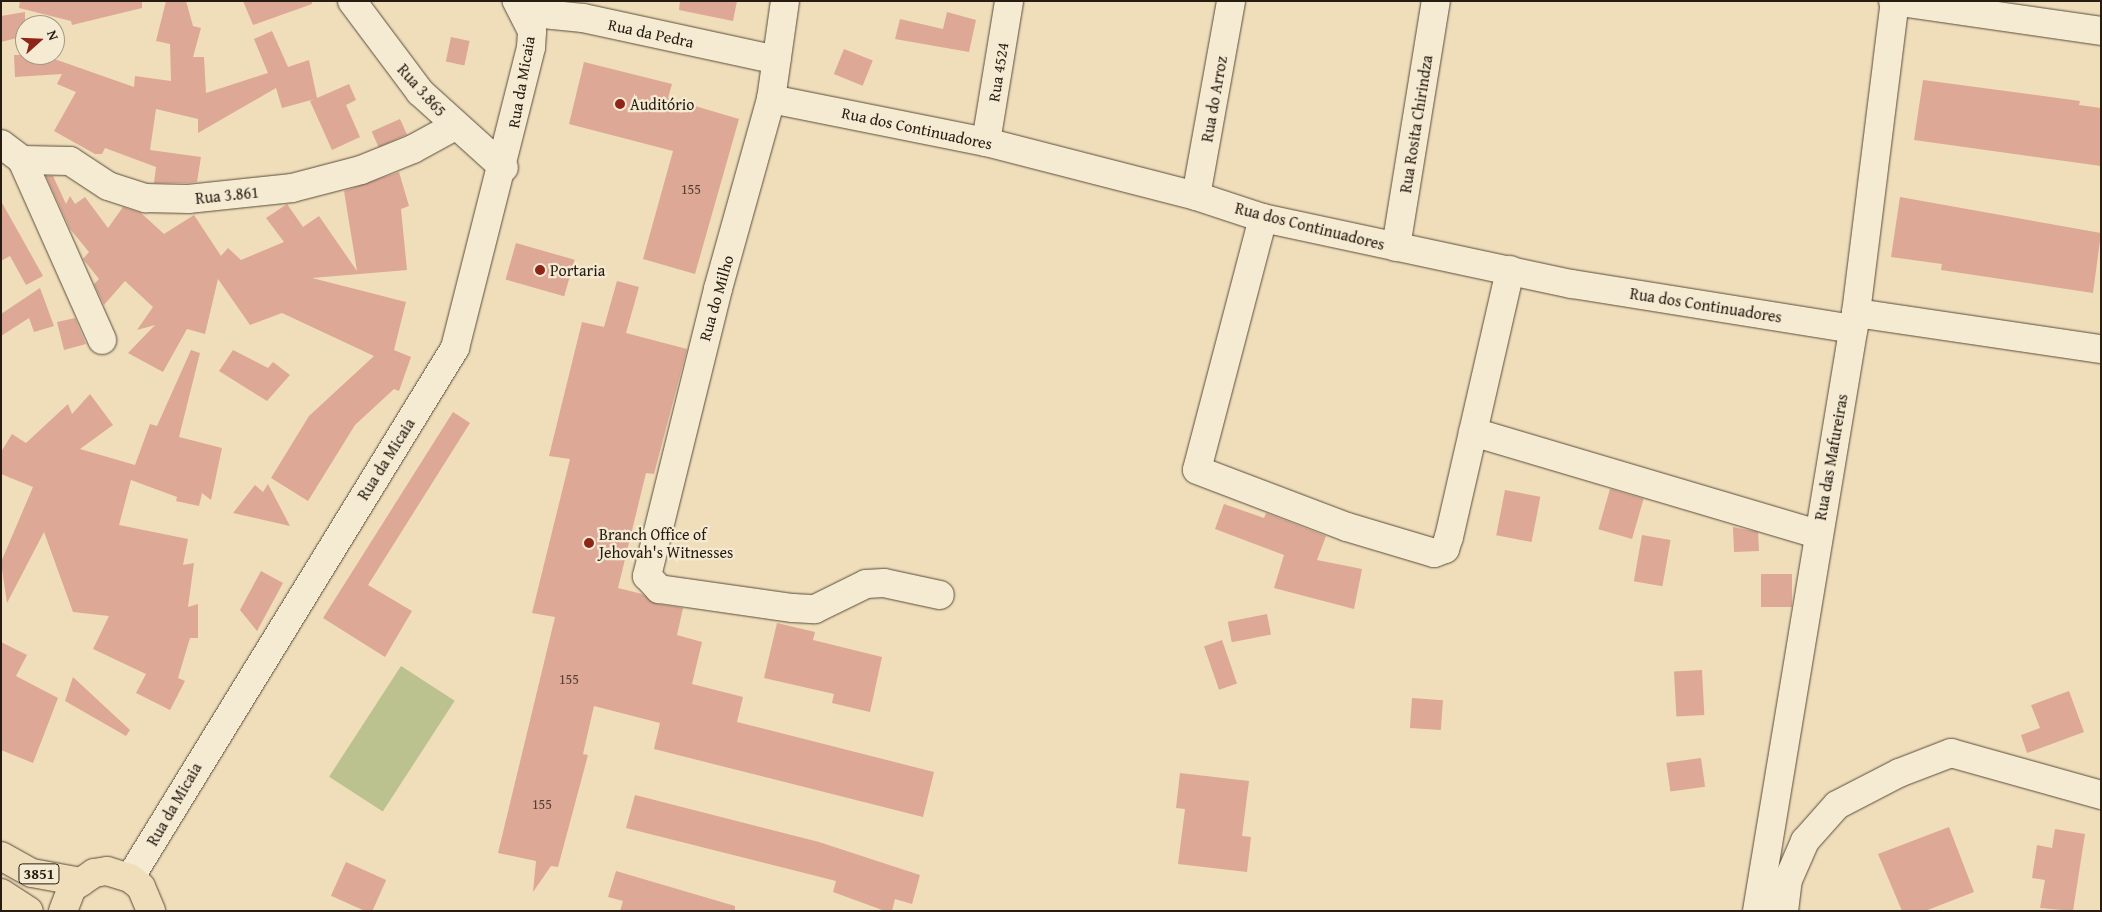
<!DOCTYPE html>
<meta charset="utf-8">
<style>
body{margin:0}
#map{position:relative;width:2102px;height:912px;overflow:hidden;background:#f0deba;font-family:"Gentium Book Plus",serif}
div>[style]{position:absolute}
.green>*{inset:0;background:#bbc18f;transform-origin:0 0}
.building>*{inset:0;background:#dda895;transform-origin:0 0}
.roads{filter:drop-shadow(0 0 1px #584c3c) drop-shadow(0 0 1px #584c3c)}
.minor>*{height:28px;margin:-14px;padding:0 14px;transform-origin:14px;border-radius:14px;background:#f5ead2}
.primary>*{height:28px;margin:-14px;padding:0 14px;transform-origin:14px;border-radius:14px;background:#f0deba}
.dots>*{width:14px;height:14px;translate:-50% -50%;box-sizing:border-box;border:2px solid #f5ead2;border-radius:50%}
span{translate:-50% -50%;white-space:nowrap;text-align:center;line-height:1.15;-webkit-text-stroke:4.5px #f5ead2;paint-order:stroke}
.number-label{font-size:14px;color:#543f33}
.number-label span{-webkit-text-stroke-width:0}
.shield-label span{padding:1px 4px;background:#f5ead2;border:1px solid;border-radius:4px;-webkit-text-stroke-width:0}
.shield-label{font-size:15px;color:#261c12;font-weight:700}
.street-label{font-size:16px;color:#261c12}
.poi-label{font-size:16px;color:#261c12}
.left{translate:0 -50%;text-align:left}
.frame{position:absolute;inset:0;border:2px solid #261c12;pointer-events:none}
.north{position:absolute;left:15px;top:15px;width:50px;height:50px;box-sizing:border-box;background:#f5ead2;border:1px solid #a29885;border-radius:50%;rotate:70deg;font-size:14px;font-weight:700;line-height:20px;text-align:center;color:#261c12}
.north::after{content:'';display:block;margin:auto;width:18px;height:22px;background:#8f2418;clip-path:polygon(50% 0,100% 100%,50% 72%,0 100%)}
</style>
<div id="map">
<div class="green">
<i style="left:401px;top:666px;width:64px;height:132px;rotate:33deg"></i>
</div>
<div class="building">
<i style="clip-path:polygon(20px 1px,142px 1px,142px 8px,72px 25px,71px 21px,19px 8px)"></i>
<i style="clip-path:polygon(166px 1px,186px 1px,193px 26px,201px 28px,193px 57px,204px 57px,206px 93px,268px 73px,254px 39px,272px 31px,288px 67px,309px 60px,317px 98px,349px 84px,356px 100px,346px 105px,360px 137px,332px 150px,310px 101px,315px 99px,282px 108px,276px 88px,198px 133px,198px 119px,156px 109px,150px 150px,201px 157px,197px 182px,187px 183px,154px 183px,156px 167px,105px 148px,102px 154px,95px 154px,54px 131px,76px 92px,57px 84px,62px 74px,15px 77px,14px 55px,43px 55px,134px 87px,135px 76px,171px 81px,170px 44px,156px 41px)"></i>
<i style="clip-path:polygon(243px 1px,312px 1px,312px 4px,253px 25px)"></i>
<i style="clip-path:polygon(680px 1px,737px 1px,733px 21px,679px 10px)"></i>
<i style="clip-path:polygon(25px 12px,25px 36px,1px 42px,1px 16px)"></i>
<i style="clip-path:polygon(947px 12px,976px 20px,969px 52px,895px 39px,900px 19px,943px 29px)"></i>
<i style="left:451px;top:37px;width:19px;height:25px;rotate:12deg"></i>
<i style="left:844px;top:49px;width:31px;height:27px;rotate:22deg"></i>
<i style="clip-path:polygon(584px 62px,672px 84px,668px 98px,739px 119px,695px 274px,643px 259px,673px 151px,569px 124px)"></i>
<i style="clip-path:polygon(1923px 80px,2080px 101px,2079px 105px,2101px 108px,2101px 166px,1914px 140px)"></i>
<i style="left:400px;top:119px;width:17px;height:31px;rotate:66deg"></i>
<i style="clip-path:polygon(399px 172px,409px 206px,401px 209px,407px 270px,312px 278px,406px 302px,394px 350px,411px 357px,399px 391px,394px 389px,355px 425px,308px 501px,271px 478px,309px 416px,374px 356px,282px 313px,250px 325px,218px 279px,205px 334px,187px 329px,163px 372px,128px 353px,155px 325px,137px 330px,153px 307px,125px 281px,104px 305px,94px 284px,99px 279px,83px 259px,89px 252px,70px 229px,46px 176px,53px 176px,66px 204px,70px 196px,75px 204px,85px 197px,108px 228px,123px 207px,141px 213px,164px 234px,194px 215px,221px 256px,228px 248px,241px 260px,284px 242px,266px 218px,287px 204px,303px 227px,319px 216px,357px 271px,344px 191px)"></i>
<i style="clip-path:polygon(1900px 197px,2101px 233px,2093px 293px,1941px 270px,1942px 264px,1891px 257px)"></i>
<i style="clip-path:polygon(1px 201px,43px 276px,26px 285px,10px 256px,1px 261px)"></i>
<i style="left:516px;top:243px;width:61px;height:38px;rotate:16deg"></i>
<i style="clip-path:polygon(617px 281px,639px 287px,626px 333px,687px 349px,654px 474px,646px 473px,618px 588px,642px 594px,657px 604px,683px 608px,677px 635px,702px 642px,692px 684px,743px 697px,737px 722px,934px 772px,923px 817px,654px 749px,660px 723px,594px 706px,583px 754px,588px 755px,558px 867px,551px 866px,533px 892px,536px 861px,498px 853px,555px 617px,532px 613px,570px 459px,549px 456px,582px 322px,604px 327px)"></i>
<i style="clip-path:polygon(40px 288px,54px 326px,34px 332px,29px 318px,1px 336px,1px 314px)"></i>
<i style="clip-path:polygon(75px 318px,86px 344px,64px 350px,57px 322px)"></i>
<i style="clip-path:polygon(191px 350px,200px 353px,179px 437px,222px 448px,211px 500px,202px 493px,199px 506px,176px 501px,177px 497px,131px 480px,119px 525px,188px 539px,183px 565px,194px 563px,188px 607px,198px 604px,198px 638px,190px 638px,178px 678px,185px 681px,170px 710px,136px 693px,146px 674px,93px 649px,109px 616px,73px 612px,44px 532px,7px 603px,1px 562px,33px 487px,1px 474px,1px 452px,12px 434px,26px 443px,68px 404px,72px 414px,90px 394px,113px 425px,80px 449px,135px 465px,150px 424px,157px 426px)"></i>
<i style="clip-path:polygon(233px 350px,268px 368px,273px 362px,290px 375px,267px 401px,219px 371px)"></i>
<i style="clip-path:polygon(453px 412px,470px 423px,368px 585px,412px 611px,385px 657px,323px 618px)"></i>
<i style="clip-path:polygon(268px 484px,290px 526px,233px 513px,255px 485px,263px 492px)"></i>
<i style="left:1610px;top:489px;width:35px;height:42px;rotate:16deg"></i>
<i style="left:1505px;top:490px;width:36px;height:46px;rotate:11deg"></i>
<i style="clip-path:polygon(1224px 504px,1264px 518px,1266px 513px,1326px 536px,1317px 560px,1362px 569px,1354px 609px,1274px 588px,1284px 555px,1215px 529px)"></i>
<i style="clip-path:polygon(1733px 527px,1758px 532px,1759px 551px,1734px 552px)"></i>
<i style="left:1642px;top:535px;width:29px;height:47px;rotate:10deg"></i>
<i style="clip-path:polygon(261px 571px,283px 583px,257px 631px,240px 610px)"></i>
<i style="left:1761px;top:574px;width:31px;height:33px"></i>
<i style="left:1267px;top:614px;width:21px;height:40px;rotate:79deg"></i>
<i style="clip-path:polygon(777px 623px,815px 632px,813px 640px,882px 657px,870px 712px,832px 703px,834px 694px,764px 678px)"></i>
<i style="left:1222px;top:640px;width:46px;height:19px;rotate:71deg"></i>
<i style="clip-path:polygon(1px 642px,27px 655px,16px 676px,58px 698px,33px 763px,1px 750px)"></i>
<i style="left:1702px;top:670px;width:45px;height:28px;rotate:87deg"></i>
<i style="clip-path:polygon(73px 677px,130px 730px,126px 736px,65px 701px)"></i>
<i style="clip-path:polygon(2069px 691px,2084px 732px,2027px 753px,2021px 735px,2040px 728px,2031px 705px)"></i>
<i style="left:1412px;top:698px;width:31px;height:30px;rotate:4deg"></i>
<i style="left:1701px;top:758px;width:29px;height:35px;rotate:82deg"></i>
<i style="clip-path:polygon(1180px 773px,1249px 781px,1242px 836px,1251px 837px,1247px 872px,1178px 864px,1185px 809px,1176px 808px)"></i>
<i style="clip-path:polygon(635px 795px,819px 842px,920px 875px,912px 904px,895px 899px,892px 911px,885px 911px,833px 892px,836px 881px,626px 828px)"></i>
<i style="clip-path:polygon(1949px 827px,1974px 892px,1925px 911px,1902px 911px,1878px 854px)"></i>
<i style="clip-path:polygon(2055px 829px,2085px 834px,2073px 911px,2040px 908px,2045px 880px,2032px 878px,2037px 845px,2052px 848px)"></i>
<i style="left:346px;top:862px;width:44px;height:37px;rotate:24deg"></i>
<i style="clip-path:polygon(616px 871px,735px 906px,735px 911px,620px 911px,623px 901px,608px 897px)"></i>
</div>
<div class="roads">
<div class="minor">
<i style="left:352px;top:1px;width:114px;rotate:53.2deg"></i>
<i style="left:420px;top:92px;width:113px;rotate:42.1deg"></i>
<i style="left:785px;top:1px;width:99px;rotate:98.1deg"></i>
<i style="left:771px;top:99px;width:197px;rotate:105.6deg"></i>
<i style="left:718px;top:289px;width:296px;rotate:103.9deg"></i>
<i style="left:647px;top:576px;width:18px;rotate:47deg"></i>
<i style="left:659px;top:589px;width:135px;rotate:8.1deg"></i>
<i style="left:793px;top:608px;width:22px;rotate:3deg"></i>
<i style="left:815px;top:609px;width:57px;rotate:-26.1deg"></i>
<i style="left:866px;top:584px;width:18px;rotate:-3deg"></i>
<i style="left:884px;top:583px;width:57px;rotate:12.1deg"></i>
<i style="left:1893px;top:1px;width:210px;rotate:8.2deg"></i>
<i style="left:523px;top:12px;width:60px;rotate:5.7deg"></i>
<i style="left:583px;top:18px;width:198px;rotate:12.2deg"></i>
<i style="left:771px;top:99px;width:219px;rotate:11.3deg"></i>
<i style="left:986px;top:142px;width:217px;rotate:14.4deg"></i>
<i style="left:1196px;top:196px;width:71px;rotate:18.2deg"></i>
<i style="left:1263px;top:218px;width:316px;rotate:12.1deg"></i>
<i style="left:1572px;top:284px;width:285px;rotate:9.1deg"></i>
<i style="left:986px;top:142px;width:143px;rotate:-80.7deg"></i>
<i style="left:1px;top:144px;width:26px;rotate:37deg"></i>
<i style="left:22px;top:160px;width:48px;rotate:1.2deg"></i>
<i style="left:70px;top:161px;width:45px;rotate:33.3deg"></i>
<i style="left:108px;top:186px;width:40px;rotate:18deg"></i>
<i style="left:146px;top:198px;width:42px;rotate:1.4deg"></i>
<i style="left:188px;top:199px;width:105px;rotate:-6deg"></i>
<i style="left:292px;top:188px;width:71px;rotate:-14.6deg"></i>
<i style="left:361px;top:170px;width:56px;rotate:-22deg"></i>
<i style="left:413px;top:149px;width:48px;rotate:-28.7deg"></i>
<i style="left:22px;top:160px;width:197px;rotate:66deg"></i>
<i style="left:1196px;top:196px;width:198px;rotate:-79.8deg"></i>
<i style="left:1263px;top:218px;width:260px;rotate:104.7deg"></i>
<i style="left:1197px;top:470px;width:160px;rotate:20.8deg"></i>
<i style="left:1347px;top:527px;width:91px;rotate:16.6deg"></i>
<i style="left:1434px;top:553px;width:12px;rotate:-20deg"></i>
<i style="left:1445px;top:549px;width:13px;rotate:-72deg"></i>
<i style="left:1449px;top:537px;width:274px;rotate:-77.1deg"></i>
<i style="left:1396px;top:247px;width:249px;rotate:-80.8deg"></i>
<i style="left:1856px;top:313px;width:248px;rotate:8.4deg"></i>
<i style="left:1473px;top:432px;width:360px;rotate:16.5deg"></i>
<i style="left:130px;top:878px;width:622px;rotate:-58.48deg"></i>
<i style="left:455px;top:348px;width:310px;rotate:-75.8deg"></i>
<i style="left:531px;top:47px;width:16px;rotate:-86deg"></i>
<i style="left:532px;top:31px;width:34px;rotate:-117deg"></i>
<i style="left:1757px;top:911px;width:606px;rotate:-80.6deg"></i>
<i style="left:1856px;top:313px;width:314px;rotate:-82.9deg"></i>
<i style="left:1784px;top:911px;width:31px;rotate:-83deg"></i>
<i style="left:1788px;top:880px;width:43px;rotate:-66.4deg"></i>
<i style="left:1805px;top:841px;width:48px;rotate:-48.4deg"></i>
<i style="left:1837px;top:805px;width:70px;rotate:-27.3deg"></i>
<i style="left:1899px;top:773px;width:56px;rotate:-21deg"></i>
<i style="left:1951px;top:753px;width:156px;rotate:15.6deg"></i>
</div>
<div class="primary">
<i style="left:1px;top:856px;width:35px;rotate:29deg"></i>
<i style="left:32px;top:873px;width:50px;rotate:10.4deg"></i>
<i style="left:1px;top:893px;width:33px;rotate:33deg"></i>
<i style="left:63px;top:911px;width:25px;rotate:-69deg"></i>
<i style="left:72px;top:888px;width:27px;rotate:-34deg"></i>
<i style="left:94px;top:873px;width:13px;rotate:-9deg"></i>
<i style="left:107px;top:871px;width:24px;rotate:17deg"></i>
<i style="left:130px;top:878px;width:14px;rotate:39deg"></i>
<i style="left:141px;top:887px;width:26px;rotate:67deg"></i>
</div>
</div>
<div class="dots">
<i style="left:620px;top:104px;background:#8f2418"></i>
<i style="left:540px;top:270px;background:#8f2418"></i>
<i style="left:589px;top:543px;background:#8f2418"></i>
</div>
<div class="number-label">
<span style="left:691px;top:189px">155</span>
<span style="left:569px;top:679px">155</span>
<span style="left:542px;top:804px">155</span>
</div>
<div class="shield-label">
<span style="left:39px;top:874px">3851</span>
</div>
<div class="street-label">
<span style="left:651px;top:33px;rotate:12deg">Rua da Pedra</span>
<span style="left:998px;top:72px;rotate:-81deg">Rua 4524</span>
<span style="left:521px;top:82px;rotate:-80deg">Rua da Micaia</span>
<span style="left:422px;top:90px;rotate:48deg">Rua 3.865</span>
<span style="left:1214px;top:99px;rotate:-80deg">Rua do Arroz</span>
<span style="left:1416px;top:124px;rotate:-81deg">Rua Rosita Chirindza</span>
<span style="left:917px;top:128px;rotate:12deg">Rua dos Continuadores</span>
<span style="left:227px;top:195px;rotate:-6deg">Rua 3.861</span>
<span style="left:1310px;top:226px;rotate:14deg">Rua dos Continuadores</span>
<span style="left:716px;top:298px;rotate:-74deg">Rua do Milho</span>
<span style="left:1706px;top:305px;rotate:9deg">Rua dos Continuadores</span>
<span style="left:1831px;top:457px;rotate:-80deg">Rua das Mafureiras</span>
<span style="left:386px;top:459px;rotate:-58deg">Rua da Micaia</span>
<span style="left:174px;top:804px;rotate:-60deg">Rua da Micaia</span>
</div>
<div class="poi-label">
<span class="left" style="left:630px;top:104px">Auditório</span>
<span class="left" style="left:550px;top:270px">Portaria</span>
<span class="left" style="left:599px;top:543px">Branch Office of<br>Jehovah's Witnesses</span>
</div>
<div class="frame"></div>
<div class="north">N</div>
</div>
